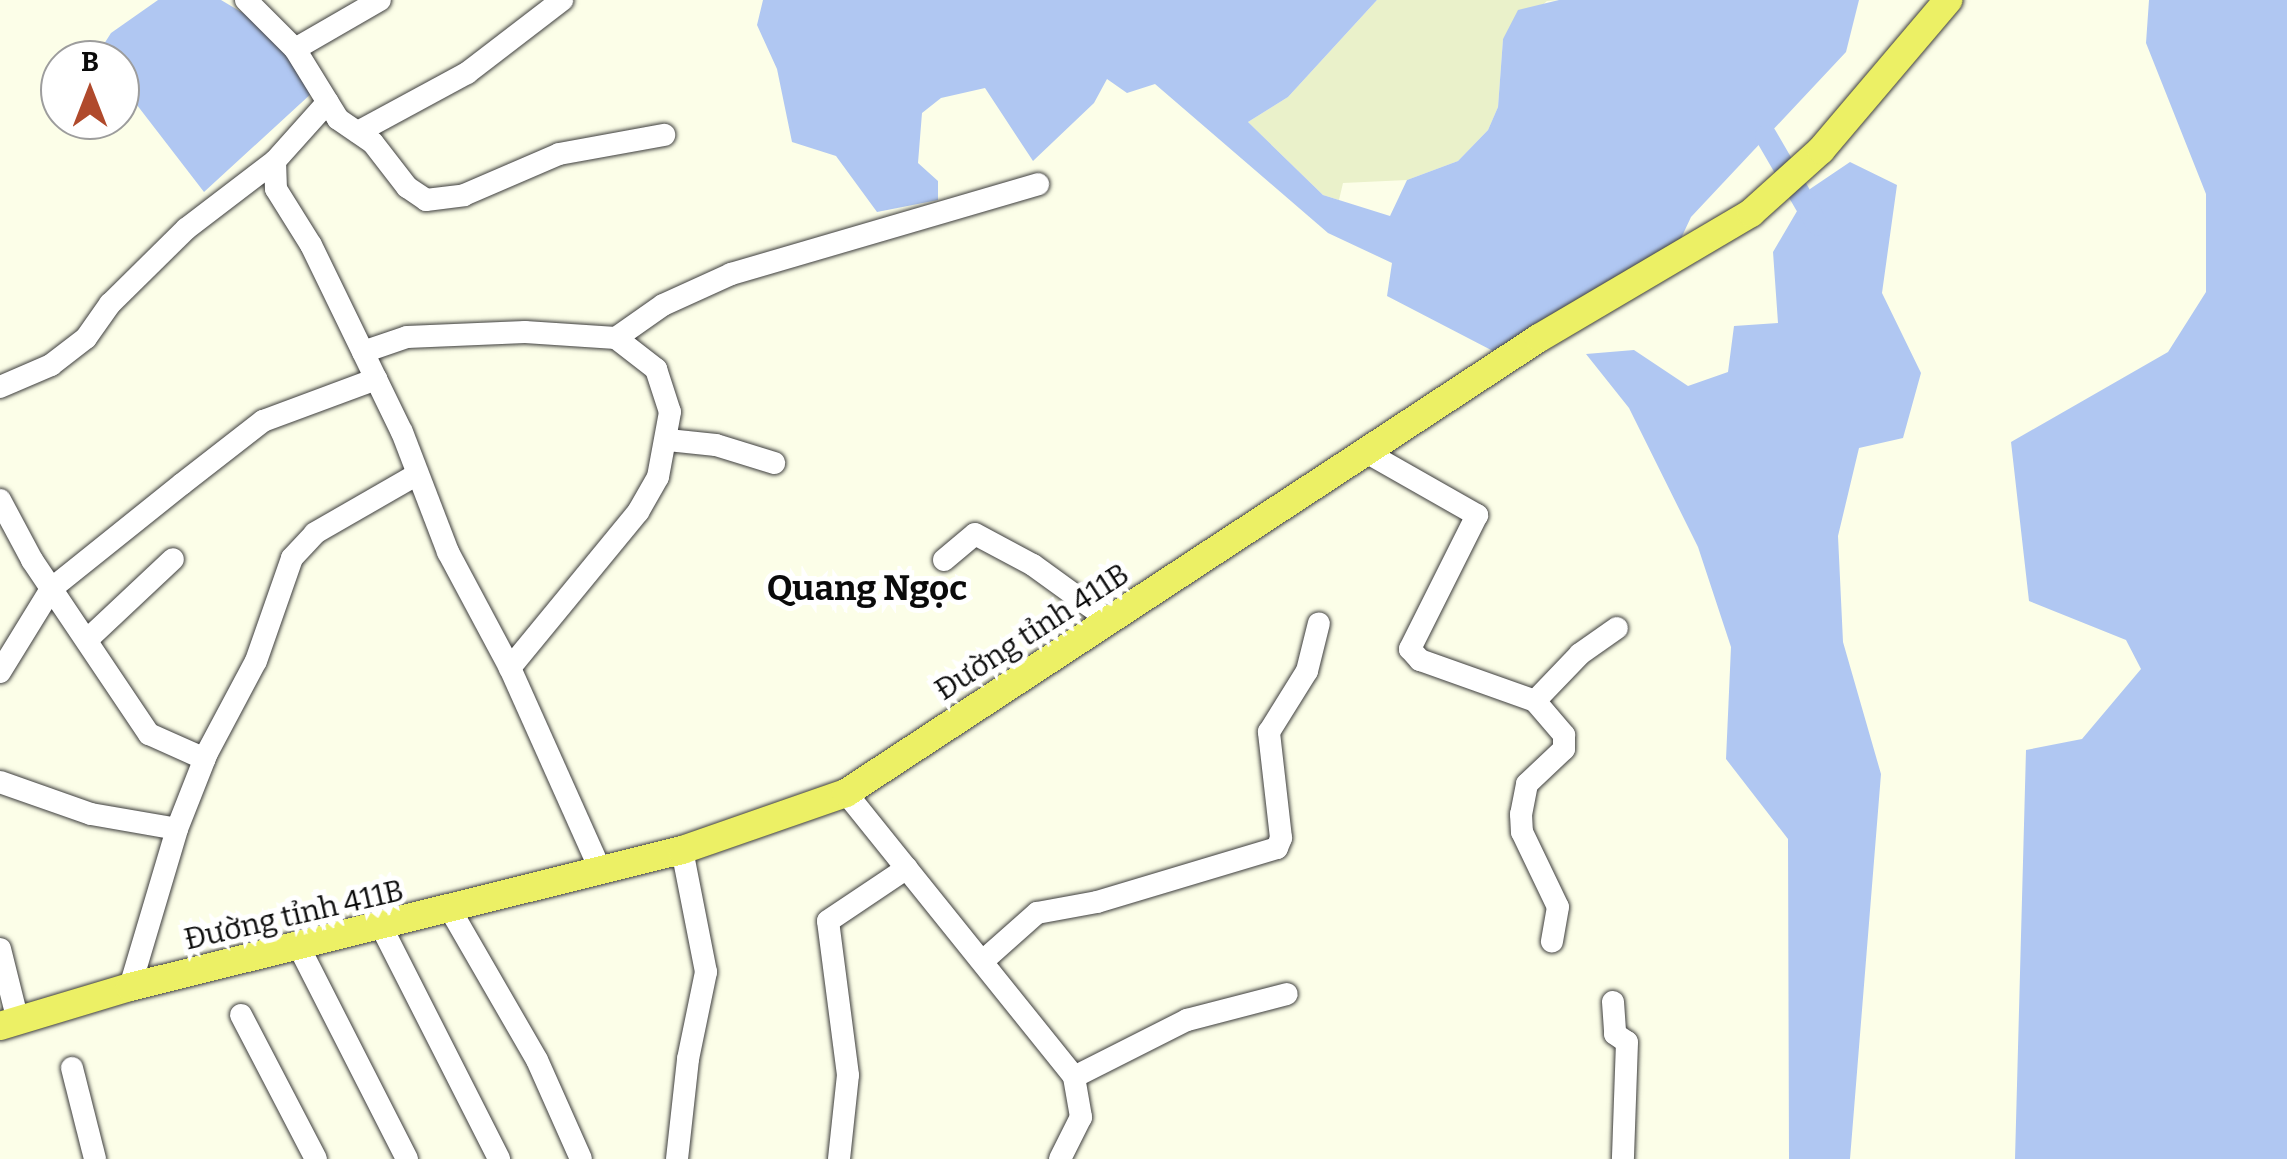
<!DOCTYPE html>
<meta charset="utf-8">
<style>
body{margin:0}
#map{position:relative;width:2287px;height:1159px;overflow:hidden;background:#fcfee8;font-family:Bitter,serif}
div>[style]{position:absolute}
.farmland>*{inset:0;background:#eaf1ca}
.water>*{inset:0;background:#b0c7f2}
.canal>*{height:22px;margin:-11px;padding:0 11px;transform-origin:11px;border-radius:11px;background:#b0c7f2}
.roads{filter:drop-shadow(0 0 2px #3d3d3d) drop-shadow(0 0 2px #3d3d3d)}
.minor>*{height:22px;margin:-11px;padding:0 11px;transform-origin:11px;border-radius:11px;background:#fff}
.major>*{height:28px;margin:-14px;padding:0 14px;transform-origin:14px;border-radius:14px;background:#ecf065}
span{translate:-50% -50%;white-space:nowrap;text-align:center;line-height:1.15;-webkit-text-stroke:10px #fff;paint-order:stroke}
.street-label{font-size:30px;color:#0a0a0a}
.quarter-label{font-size:35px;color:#0a0a0a;font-weight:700}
.north{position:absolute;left:40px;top:40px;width:100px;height:100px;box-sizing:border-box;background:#fff;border:2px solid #9d9d9d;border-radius:50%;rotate:0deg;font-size:28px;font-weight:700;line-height:40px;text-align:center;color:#0a0a0a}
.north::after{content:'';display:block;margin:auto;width:35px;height:45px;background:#b04a2c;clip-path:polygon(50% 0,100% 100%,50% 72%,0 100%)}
</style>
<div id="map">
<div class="farmland">
<i style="clip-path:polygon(1377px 0,1559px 0,1547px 1px,1503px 39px,1498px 107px,1488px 130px,1458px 161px,1407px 180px,1343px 183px,1339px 200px,1323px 195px,1248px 122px,1288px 97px)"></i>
</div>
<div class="water">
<i style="clip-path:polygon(158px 0,221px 0,248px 16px,308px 77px,313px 92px,204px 192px,120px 83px,120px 60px,97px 55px,111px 33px)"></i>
<i style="clip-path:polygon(763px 0,1377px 0,1288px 97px,1248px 122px,1323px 195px,1390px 216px,1407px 180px,1458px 161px,1488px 130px,1498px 107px,1503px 39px,1518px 10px,1559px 0,1859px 0,1846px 52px,1691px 217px,1677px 247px,1493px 351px,1387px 296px,1392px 263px,1328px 233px,1155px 84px,1127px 93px,1107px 79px,1094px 103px,1033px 161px,985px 88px,941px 98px,922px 113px,918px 163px,938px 181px,938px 200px,877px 212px,836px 156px,792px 142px,777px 69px,757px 25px)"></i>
<i style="clip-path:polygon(2149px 0,2287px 0,2287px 1159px,2015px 1159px,2026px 750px,2082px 739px,2141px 669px,2126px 640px,2029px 601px,2011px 442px,2168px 352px,2206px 292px,2206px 194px,2146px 43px)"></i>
<i style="clip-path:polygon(1850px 162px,1897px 185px,1882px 293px,1921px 373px,1903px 438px,1859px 448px,1838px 536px,1843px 642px,1881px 774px,1850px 1159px,1789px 1159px,1788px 839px,1726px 759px,1731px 647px,1698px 547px,1629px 408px,1586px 354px,1634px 350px,1688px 386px,1728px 372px,1734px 326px,1778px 323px,1773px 252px,1810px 189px)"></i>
</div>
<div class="canal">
<i style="left:1766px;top:136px;width:102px;rotate:59.9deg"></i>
</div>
<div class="roads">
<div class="minor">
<i style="left:246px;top:0;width:69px;rotate:45deg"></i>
<i style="left:295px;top:49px;width:82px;rotate:58.4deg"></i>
<i style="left:338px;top:119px;width:42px;rotate:34.4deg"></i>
<i style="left:373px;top:143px;width:56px;rotate:52.3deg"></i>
<i style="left:407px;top:187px;width:23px;rotate:34deg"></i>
<i style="left:426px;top:200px;width:38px;rotate:-7deg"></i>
<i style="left:464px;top:195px;width:103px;rotate:-23.3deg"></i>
<i style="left:559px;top:154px;width:107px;rotate:-10.3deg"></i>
<i style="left:295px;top:49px;width:98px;rotate:-30deg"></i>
<i style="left:358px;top:132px;width:124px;rotate:-28.4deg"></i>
<i style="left:467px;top:73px;width:120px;rotate:-37.5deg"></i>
<i style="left:275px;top:161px;width:28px;rotate:88deg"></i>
<i style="left:276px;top:189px;width:66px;rotate:58deg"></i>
<i style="left:311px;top:245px;width:208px;rotate:64.1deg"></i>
<i style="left:402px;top:432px;width:129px;rotate:69deg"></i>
<i style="left:448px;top:552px;width:132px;rotate:61.9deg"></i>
<i style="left:510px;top:668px;width:222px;rotate:65.9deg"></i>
<i style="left:616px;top:338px;width:57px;rotate:-35.1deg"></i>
<i style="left:663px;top:305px;width:75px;rotate:-24.5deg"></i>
<i style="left:731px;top:274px;width:320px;rotate:-16.3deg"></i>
<i style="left:363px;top:352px;width:46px;rotate:-18.8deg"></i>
<i style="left:407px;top:337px;width:118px;rotate:-2.4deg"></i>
<i style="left:525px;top:332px;width:91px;rotate:3.8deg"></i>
<i style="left:616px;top:338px;width:51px;rotate:37.8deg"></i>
<i style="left:656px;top:369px;width:45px;rotate:72deg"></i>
<i style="left:670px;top:412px;width:66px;rotate:100.5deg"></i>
<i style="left:658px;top:477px;width:40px;rotate:119.7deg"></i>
<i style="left:638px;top:512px;width:202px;rotate:129.4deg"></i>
<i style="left:0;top:387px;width:56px;rotate:-23.3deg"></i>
<i style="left:51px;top:365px;width:44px;rotate:-37.6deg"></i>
<i style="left:86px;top:338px;width:42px;rotate:-54.8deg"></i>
<i style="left:110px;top:304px;width:107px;rotate:-44.6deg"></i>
<i style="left:186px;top:229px;width:112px;rotate:-37.4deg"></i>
<i style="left:275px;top:161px;width:79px;rotate:-48.1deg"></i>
<i style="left:668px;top:440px;width:48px;rotate:5.9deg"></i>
<i style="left:716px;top:445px;width:61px;rotate:17.2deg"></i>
<i style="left:1366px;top:452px;width:128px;rotate:29.6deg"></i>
<i style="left:1477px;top:515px;width:150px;rotate:116.6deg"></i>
<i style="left:1410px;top:649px;width:15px;rotate:48deg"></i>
<i style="left:1420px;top:660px;width:122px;rotate:19.6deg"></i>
<i style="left:1535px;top:701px;width:45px;rotate:49.5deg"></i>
<i style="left:1564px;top:735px;width:14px;rotate:90deg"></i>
<i style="left:1564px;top:749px;width:51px;rotate:136.6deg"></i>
<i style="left:1527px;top:784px;width:31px;rotate:101deg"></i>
<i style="left:1521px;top:814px;width:18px;rotate:87deg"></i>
<i style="left:1522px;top:832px;width:83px;rotate:64.4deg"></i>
<i style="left:1558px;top:907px;width:35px;rotate:100deg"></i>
<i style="left:0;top:500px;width:68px;rotate:61.9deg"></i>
<i style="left:32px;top:560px;width:210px;rotate:56.1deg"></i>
<i style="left:149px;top:734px;width:61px;rotate:24.1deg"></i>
<i style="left:944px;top:560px;width:40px;rotate:-40deg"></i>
<i style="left:975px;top:534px;width:66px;rotate:28.1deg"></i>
<i style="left:1033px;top:565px;width:94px;rotate:35.9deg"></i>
<i style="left:89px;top:638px;width:115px;rotate:-43.2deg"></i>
<i style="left:0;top:672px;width:97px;rotate:-58.4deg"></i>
<i style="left:51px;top:589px;width:168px;rotate:-38.7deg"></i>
<i style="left:182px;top:484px;width:103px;rotate:-37.9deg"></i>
<i style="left:263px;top:421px;width:121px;rotate:-20.4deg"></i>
<i style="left:1535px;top:701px;width:65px;rotate:-46.2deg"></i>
<i style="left:1580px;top:654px;width:45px;rotate:-35.1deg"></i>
<i style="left:0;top:782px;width:96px;rotate:19.4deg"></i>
<i style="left:91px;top:814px;width:87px;rotate:9.9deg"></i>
<i style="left:177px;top:829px;width:82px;rotate:-68.5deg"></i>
<i style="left:207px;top:753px;width:104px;rotate:-62deg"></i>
<i style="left:256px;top:661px;width:109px;rotate:-70.7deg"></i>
<i style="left:292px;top:558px;width:34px;rotate:-47deg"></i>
<i style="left:315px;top:533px;width:116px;rotate:-29.9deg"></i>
<i style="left:846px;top:793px;width:364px;rotate:51.2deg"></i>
<i style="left:1074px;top:1077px;width:41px;rotate:80.1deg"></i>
<i style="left:1081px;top:1117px;width:47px;rotate:116.6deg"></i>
<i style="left:451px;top:911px;width:172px;rotate:60deg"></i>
<i style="left:537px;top:1060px;width:108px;rotate:66deg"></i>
<i style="left:382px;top:928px;width:259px;rotate:63.1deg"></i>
<i style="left:299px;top:947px;width:238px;rotate:63deg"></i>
<i style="left:0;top:949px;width:70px;rotate:76deg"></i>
<i style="left:984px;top:960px;width:71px;rotate:-41.6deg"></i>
<i style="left:1037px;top:913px;width:61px;rotate:-10.4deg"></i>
<i style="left:1097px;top:902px;width:188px;rotate:-16.7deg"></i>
<i style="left:1277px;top:848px;width:11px;rotate:-68deg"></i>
<i style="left:1281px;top:838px;width:107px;rotate:-96.5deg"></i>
<i style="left:1269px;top:732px;width:72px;rotate:-58.1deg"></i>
<i style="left:1307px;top:671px;width:49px;rotate:-76deg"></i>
<i style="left:130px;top:987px;width:165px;rotate:-73.4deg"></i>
<i style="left:1613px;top:1002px;width:32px;rotate:86deg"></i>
<i style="left:1615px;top:1034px;width:14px;rotate:34deg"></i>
<i style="left:1627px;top:1042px;width:117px;rotate:92deg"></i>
<i style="left:241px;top:1015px;width:162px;rotate:62.5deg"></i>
<i style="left:72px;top:1068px;width:94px;rotate:75.8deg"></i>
<i style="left:1074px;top:1077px;width:127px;rotate:-26.8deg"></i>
<i style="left:1187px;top:1020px;width:103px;rotate:-14.6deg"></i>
<i style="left:677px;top:1159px;width:101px;rotate:-83.7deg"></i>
<i style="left:688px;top:1059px;width:89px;rotate:-78.3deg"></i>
<i style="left:706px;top:972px;width:124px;rotate:-101.1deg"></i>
<i style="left:839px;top:1159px;width:84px;rotate:-83.9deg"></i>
<i style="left:848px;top:1075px;width:155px;rotate:-97.4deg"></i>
<i style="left:828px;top:921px;width:95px;rotate:-33.9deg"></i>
</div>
<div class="major">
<i style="left:0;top:1026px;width:136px;rotate:-16.7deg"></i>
<i style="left:130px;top:987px;width:569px;rotate:-13.94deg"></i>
<i style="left:682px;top:850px;width:174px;rotate:-19.2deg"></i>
<i style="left:846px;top:793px;width:829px;rotate:-33.29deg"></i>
<i style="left:1539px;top:338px;width:246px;rotate:-30.5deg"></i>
<i style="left:1751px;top:213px;width:94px;rotate:-42deg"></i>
<i style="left:1821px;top:150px;width:197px;rotate:-49.7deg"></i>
</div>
</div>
<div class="street-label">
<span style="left:1032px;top:632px;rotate:-33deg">Đường tỉnh 411B</span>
<span style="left:294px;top:915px;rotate:-13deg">Đường tỉnh 411B</span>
</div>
<div class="quarter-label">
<span style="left:867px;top:588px">Quang Ngọc</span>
</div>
<div class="north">B</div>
</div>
